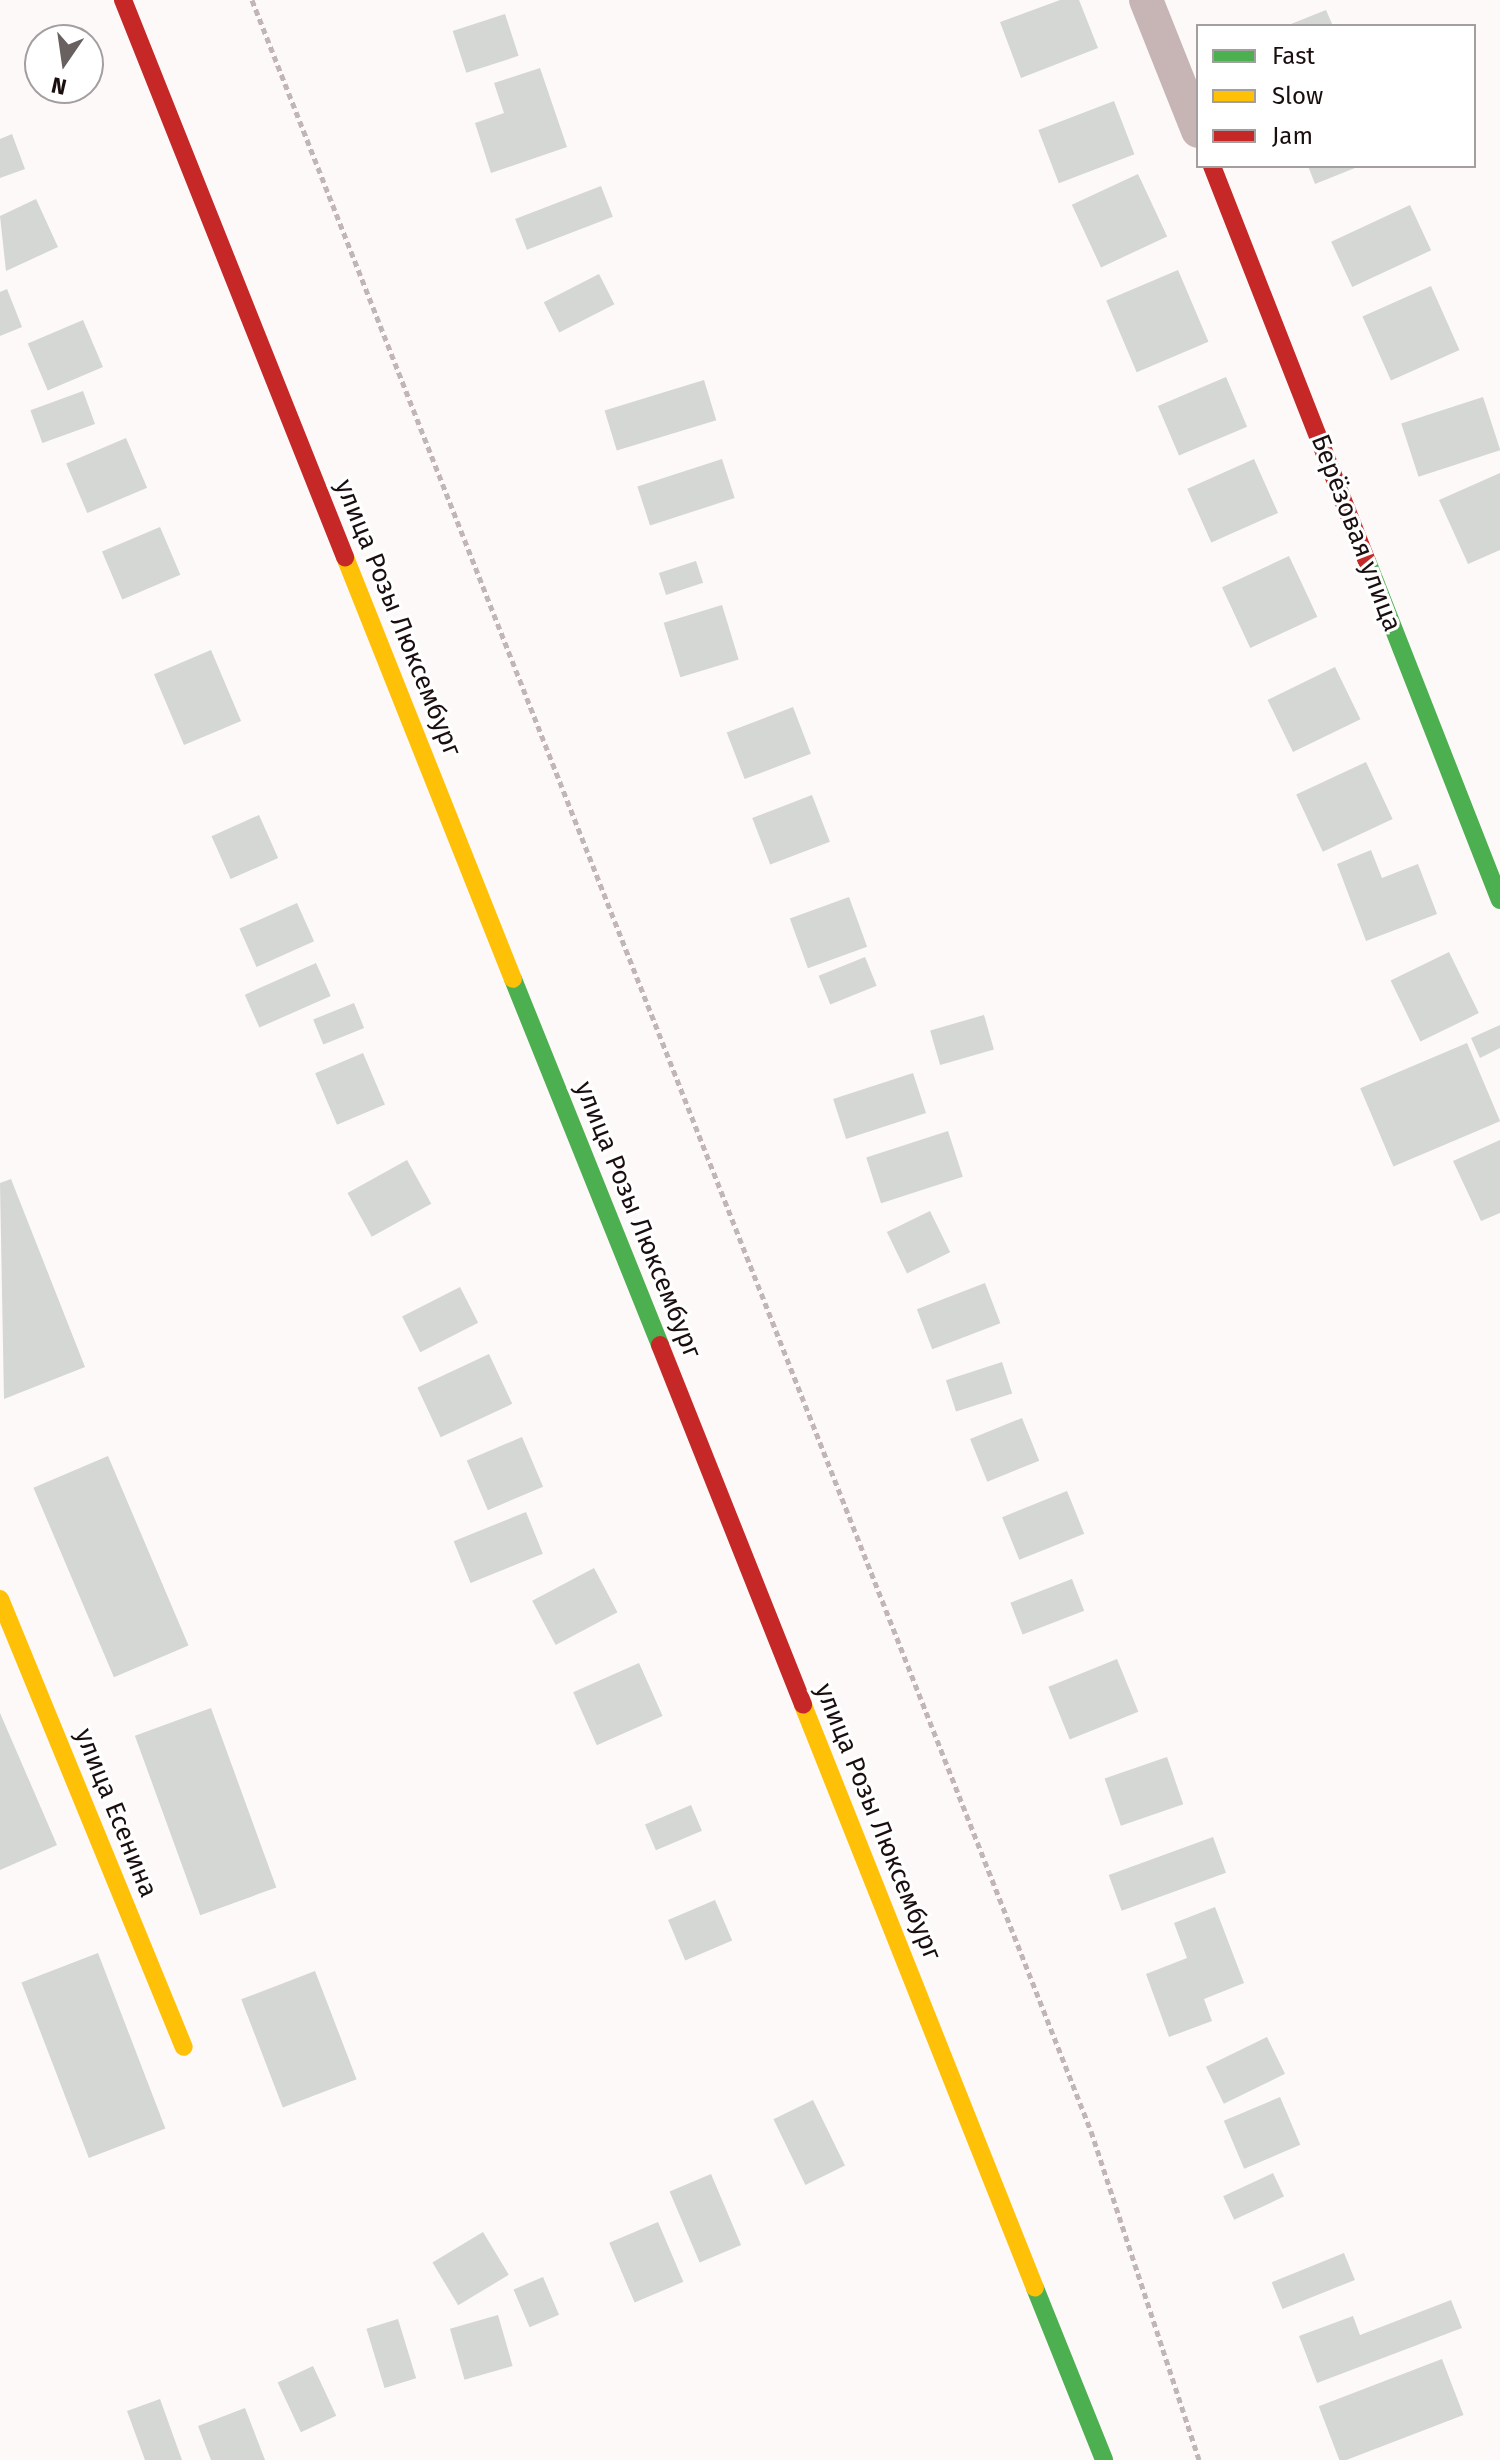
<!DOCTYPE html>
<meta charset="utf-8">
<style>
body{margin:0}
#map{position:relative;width:1500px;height:2460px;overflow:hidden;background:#fdf9f9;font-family:"Fira Sans",sans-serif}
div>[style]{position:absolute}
.building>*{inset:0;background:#d4d7d3;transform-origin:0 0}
.path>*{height:5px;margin-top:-2.5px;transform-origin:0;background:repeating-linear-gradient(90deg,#c1b5b5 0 6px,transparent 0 10px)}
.street>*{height:34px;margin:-17px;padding:0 17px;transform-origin:17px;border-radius:17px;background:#c7b4b4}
.fast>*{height:18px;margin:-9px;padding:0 9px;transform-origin:9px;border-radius:9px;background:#4caf50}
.slow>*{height:18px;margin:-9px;padding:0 9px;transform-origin:9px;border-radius:9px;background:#ffc107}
.jam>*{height:18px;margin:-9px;padding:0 9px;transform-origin:9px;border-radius:9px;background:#c62828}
span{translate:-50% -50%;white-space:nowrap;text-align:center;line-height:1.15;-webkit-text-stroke:6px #fff;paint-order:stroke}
.street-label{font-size:26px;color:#1a0e0e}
.legend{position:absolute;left:1196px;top:24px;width:280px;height:144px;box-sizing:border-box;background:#fff;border:2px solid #a39f9f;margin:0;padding:10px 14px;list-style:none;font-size:24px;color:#1a0e0e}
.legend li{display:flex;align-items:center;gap:16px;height:40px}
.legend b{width:40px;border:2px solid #a39f9f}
.north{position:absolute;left:24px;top:24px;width:80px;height:80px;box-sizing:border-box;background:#fff;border:2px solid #a39f9f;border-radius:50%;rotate:193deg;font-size:22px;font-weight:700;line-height:32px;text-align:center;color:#1a0e0e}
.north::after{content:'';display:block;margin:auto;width:28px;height:36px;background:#696060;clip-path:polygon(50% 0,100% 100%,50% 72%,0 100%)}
</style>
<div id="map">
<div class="building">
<i style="clip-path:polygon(1060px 0,1079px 0,1098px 48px,1021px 78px,1000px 22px)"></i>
<i style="clip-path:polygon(1326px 10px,1333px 26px,1286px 26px)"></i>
<i style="left:505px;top:14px;width:44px;height:55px;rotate:72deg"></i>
<i style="clip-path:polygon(540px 68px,567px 147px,491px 173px,475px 123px,504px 113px,494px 83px)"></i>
<i style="left:1114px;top:101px;width:57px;height:81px;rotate:69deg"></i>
<i style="clip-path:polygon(12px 134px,25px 169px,0 178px,0 139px)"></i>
<i style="clip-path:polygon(1308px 166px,1360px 166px,1315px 184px)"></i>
<i style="left:1138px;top:174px;width:69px;height:73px;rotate:65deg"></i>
<i style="left:601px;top:186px;width:33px;height:92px;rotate:69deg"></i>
<i style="clip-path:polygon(36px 199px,58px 247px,6px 271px,0 216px)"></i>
<i style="left:1410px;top:205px;width:50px;height:87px;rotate:65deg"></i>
<i style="left:1178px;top:270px;width:78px;height:78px;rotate:67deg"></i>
<i style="left:599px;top:274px;width:34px;height:62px;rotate:63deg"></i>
<i style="left:1431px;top:286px;width:70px;height:75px;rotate:66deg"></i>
<i style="clip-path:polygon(7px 289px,22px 327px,0 336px,0 292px)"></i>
<i style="left:83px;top:320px;width:51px;height:60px;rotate:67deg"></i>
<i style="left:1226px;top:377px;width:54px;height:74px;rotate:67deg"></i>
<i style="left:704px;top:380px;width:42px;height:104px;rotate:73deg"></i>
<i style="left:83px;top:391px;width:35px;height:56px;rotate:70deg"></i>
<i style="left:1483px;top:397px;width:56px;height:86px;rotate:72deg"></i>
<i style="left:126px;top:438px;width:54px;height:65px;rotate:67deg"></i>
<i style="left:722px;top:459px;width:41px;height:89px;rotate:72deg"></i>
<i style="left:1254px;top:459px;width:59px;height:73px;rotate:66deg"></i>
<i style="clip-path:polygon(1500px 473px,1500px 550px,1468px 564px,1439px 500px)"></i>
<i style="left:160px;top:527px;width:52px;height:63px;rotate:67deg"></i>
<i style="left:1289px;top:556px;width:67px;height:74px;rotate:65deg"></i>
<i style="left:696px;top:561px;width:23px;height:39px;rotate:72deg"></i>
<i style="left:722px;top:605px;width:57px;height:61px;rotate:73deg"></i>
<i style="left:211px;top:650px;width:77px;height:62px;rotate:67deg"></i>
<i style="left:1335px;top:667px;width:58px;height:75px;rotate:64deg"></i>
<i style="left:793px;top:707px;width:50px;height:71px;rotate:69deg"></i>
<i style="left:1366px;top:762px;width:63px;height:77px;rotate:65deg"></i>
<i style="left:812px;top:795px;width:50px;height:64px;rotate:69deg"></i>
<i style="left:259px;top:815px;width:47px;height:52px;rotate:66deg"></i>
<i style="clip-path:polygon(1371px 850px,1382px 878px,1418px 864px,1437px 914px,1366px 941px,1337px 864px)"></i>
<i style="left:849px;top:897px;width:53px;height:63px;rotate:70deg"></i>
<i style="left:297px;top:903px;width:42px;height:63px;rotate:66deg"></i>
<i style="left:1449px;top:952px;width:68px;height:65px;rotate:64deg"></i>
<i style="left:865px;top:957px;width:31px;height:50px;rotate:68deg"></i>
<i style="left:316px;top:963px;width:36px;height:78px;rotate:66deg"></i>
<i style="left:354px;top:1003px;width:27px;height:44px;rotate:68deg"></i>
<i style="left:984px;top:1015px;width:36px;height:56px;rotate:74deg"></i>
<i style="clip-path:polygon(1500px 1025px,1500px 1048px,1480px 1058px,1471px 1038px)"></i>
<i style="left:1467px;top:1043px;width:85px;height:116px;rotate:67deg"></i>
<i style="left:363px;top:1053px;width:56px;height:52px;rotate:67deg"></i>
<i style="left:913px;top:1073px;width:42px;height:84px;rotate:72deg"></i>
<i style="left:948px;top:1131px;width:48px;height:86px;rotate:72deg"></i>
<i style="clip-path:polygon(1500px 1140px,1500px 1213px,1481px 1221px,1453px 1161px)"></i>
<i style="left:407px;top:1160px;width:50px;height:68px;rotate:61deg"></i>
<i style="clip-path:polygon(11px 1179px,85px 1367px,4px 1399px,0 1183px)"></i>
<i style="left:930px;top:1211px;width:46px;height:48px;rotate:64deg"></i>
<i style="left:985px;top:1283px;width:43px;height:73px;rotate:69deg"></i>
<i style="left:460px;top:1287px;width:40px;height:65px;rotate:63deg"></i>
<i style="left:489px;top:1354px;width:55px;height:79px;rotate:65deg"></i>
<i style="left:1002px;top:1362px;width:33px;height:59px;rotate:72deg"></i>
<i style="left:1022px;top:1418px;width:46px;height:56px;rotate:68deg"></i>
<i style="left:522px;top:1437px;width:54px;height:60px;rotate:67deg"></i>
<i style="left:108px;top:1456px;width:206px;height:81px;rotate:67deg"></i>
<i style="left:1067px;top:1491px;width:46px;height:70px;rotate:68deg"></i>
<i style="left:526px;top:1512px;width:45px;height:78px;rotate:68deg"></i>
<i style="left:594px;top:1568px;width:50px;height:70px;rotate:62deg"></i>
<i style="left:1072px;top:1579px;width:34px;height:66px;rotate:69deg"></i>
<i style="left:1117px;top:1659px;width:57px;height:74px;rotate:68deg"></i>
<i style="left:639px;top:1663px;width:58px;height:72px;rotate:66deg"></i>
<i style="left:211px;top:1708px;width:191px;height:81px;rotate:70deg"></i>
<i style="clip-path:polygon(0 1713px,57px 1845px,0 1870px)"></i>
<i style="left:1167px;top:1757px;width:50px;height:66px;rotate:71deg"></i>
<i style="left:691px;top:1805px;width:28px;height:50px;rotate:67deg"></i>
<i style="left:1213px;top:1837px;width:38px;height:111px;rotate:70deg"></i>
<i style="left:715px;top:1900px;width:44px;height:51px;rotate:67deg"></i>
<i style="clip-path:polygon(1215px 1907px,1244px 1983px,1204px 1999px,1212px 2021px,1169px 2037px,1146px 1974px,1187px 1958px,1174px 1923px)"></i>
<i style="left:98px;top:1953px;width:188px;height:82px;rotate:69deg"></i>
<i style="left:315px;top:1971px;width:116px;height:79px;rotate:69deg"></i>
<i style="left:1267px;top:2037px;width:41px;height:68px;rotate:64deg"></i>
<i style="left:1280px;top:2097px;width:52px;height:61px;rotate:67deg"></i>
<i style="left:813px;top:2100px;width:73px;height:44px;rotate:64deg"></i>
<i style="left:1273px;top:2173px;width:26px;height:55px;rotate:65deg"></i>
<i style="left:711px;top:2174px;width:77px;height:45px;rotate:67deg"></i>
<i style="left:658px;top:2222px;width:65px;height:53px;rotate:67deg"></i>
<i style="left:483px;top:2232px;width:50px;height:59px;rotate:59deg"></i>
<i style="left:1344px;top:2253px;width:29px;height:78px;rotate:68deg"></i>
<i style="left:543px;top:2277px;width:41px;height:32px;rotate:67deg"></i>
<i style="clip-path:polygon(1451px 2300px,1462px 2328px,1317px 2383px,1299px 2336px,1353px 2316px,1360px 2335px)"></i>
<i style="left:498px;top:2315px;width:53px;height:50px;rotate:74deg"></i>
<i style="left:398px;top:2319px;width:62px;height:33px;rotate:73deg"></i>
<i style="left:1442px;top:2359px;width:60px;height:132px;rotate:69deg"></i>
<i style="left:313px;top:2366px;width:55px;height:39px;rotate:65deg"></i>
<i style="clip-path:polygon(160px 2399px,182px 2460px,145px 2460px,127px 2411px)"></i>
<i style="clip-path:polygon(245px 2408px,265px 2460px,211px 2460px,198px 2426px)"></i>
</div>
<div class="path">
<i style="left:252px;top:0;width:2290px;rotate:68.51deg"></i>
<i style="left:1091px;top:2131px;width:346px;rotate:71.8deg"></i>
</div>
<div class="street">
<i style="left:1146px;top:0;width:141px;rotate:68.3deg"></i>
</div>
<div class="fast">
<i style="left:1367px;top:561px;width:364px;rotate:68.6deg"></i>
<i style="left:513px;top:979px;width:394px;rotate:68.1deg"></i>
<i style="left:1035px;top:2288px;width:185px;rotate:68.1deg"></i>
</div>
<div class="slow">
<i style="left:345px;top:557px;width:454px;rotate:68.3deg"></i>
<i style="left:0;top:1599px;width:484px;rotate:67.7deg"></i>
<i style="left:803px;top:1705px;width:627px;rotate:68.3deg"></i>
</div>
<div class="jam">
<i style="left:123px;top:0;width:600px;rotate:68.27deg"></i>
<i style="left:1212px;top:166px;width:424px;rotate:68.6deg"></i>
<i style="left:660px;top:1345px;width:387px;rotate:68.3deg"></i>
</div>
<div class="street-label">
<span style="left:1356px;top:533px;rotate:69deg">Берёзовая улица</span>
<span style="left:398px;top:618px;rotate:68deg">улица Розы Люксембург</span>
<span style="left:638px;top:1220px;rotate:68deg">улица Розы Люксембург</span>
<span style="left:116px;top:1813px;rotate:68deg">улица Есенина</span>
<span style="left:878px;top:1822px;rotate:68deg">улица Розы Люксембург</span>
</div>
<ul class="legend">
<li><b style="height:10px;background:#4caf50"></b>Fast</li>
<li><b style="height:10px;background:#ffc107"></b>Slow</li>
<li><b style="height:10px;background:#c62828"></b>Jam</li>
</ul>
<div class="north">N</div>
</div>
